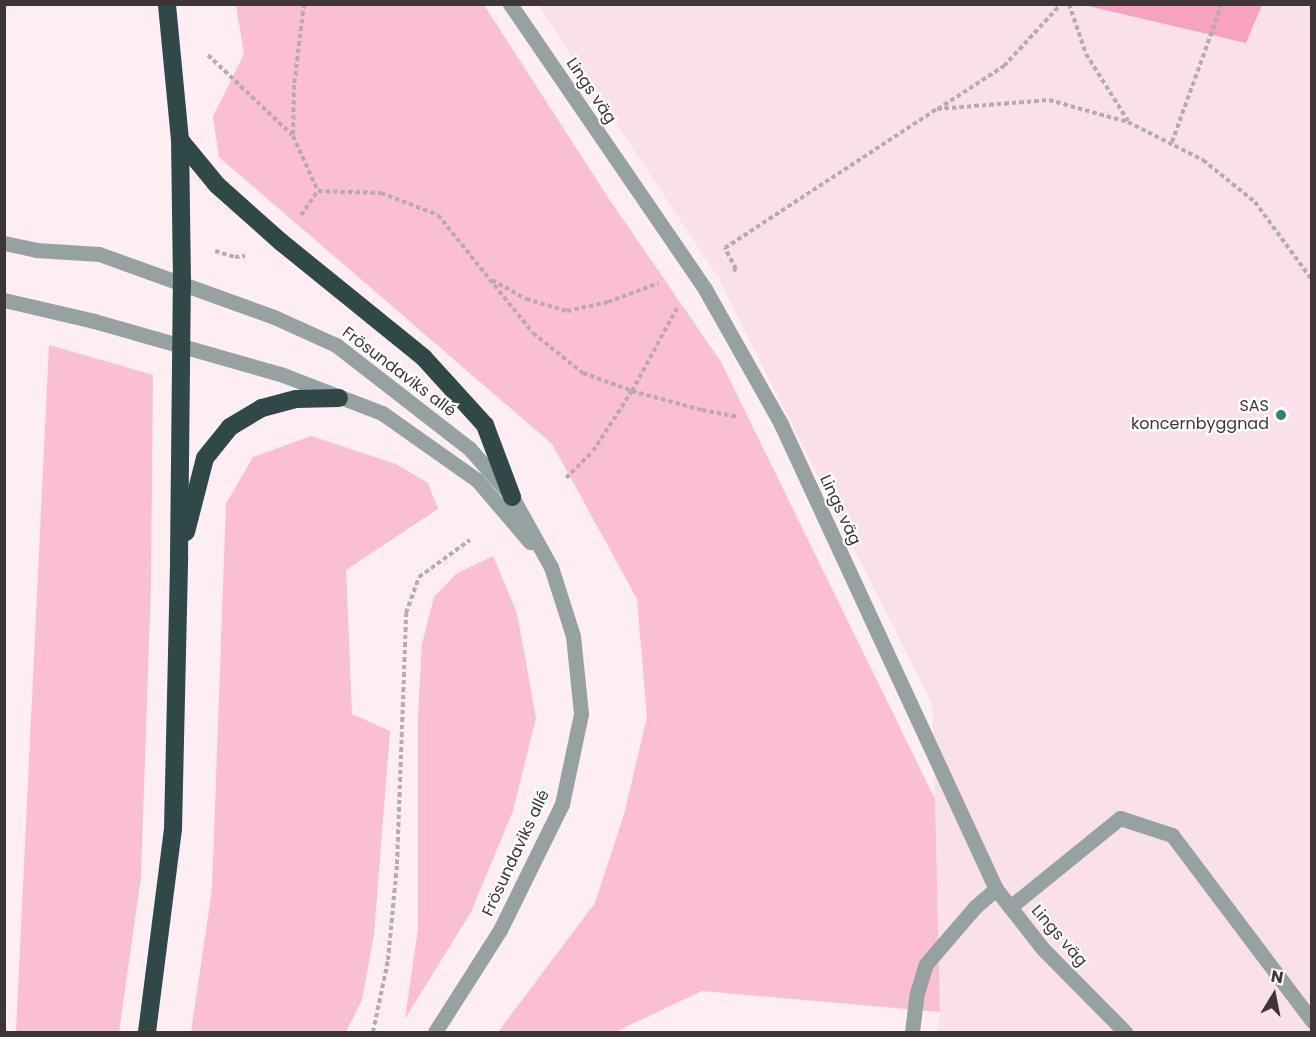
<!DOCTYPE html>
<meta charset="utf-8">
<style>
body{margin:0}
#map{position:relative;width:1316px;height:1037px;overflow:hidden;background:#fdeef3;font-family:Poppins,sans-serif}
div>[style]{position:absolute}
.built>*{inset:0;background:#fae0e8}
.green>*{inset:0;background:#fbbfd3}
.forest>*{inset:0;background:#f7a2c0}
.path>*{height:4px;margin-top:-2px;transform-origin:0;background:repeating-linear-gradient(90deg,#b8abaf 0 4.5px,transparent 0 7.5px)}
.minor>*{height:15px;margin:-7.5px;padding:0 7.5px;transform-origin:7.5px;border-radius:7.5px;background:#96a2a2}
.highway>*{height:18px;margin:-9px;padding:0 9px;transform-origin:9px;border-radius:9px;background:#314848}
.dots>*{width:16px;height:16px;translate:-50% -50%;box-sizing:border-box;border:3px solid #fff;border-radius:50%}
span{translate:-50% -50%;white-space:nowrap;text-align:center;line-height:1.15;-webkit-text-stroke:4.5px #fff;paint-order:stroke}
.street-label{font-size:16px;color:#3e3537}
.poi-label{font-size:16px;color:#3e3537}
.right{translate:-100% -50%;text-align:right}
.frame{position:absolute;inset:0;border:6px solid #3e3537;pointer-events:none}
.north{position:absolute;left:1244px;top:965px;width:60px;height:60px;-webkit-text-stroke:4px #fff;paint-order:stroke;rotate:10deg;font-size:16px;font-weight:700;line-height:24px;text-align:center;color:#3e3537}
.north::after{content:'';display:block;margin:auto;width:21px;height:27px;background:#3e3537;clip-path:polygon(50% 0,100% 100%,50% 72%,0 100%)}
</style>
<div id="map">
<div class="built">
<i style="clip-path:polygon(538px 5px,1311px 5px,1311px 1032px,938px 1032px,940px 1012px,932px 704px,719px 279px)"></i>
</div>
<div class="green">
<i style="clip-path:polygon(236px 5px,484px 5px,607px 196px,721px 362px,935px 799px,940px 1012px,702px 991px,615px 1032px,498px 1032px,595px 903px,625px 811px,647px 717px,637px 599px,552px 444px,219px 157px,213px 117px,244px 54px)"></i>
<i style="clip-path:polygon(49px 345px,153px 375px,151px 583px,141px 877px,119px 1032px,16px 1032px)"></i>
<i style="clip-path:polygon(311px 436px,396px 464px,428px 483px,438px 509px,346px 570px,352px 714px,390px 731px,374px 935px,362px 1000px,346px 1032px,191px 1032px,212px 890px,226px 504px,253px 457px)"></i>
<i style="clip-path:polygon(493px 556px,517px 613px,536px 718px,513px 811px,471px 912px,405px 1019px,418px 929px,418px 715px,422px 644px,434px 597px,456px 574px)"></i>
</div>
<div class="forest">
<i style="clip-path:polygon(1084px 5px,1262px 4px,1262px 5px,1246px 43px)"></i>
</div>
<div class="path">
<i style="left:304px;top:4px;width:82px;rotate:97deg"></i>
<i style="left:294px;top:85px;width:51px;rotate:91.1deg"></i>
<i style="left:293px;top:136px;width:60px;rotate:65.6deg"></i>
<i style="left:318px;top:191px;width:63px;rotate:1.8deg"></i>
<i style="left:381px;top:193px;width:61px;rotate:21.1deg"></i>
<i style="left:438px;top:215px;width:151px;rotate:51.2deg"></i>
<i style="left:533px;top:333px;width:64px;rotate:38.7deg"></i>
<i style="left:583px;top:373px;width:52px;rotate:20.2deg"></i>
<i style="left:632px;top:391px;width:73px;rotate:15.2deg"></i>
<i style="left:702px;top:410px;width:38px;rotate:11deg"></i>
<i style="left:1069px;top:4px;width:53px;rotate:71.2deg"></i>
<i style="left:1086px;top:54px;width:79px;rotate:57.9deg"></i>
<i style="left:208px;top:55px;width:116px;rotate:43.6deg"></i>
<i style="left:938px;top:109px;width:79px;rotate:-33.1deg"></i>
<i style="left:1004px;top:66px;width:84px;rotate:-47.4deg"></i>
<i style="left:1172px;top:142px;width:147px;rotate:-70.1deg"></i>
<i style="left:301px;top:215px;width:29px;rotate:-55deg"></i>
<i style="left:215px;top:251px;width:21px;rotate:17deg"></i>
<i style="left:235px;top:257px;width:10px;rotate:-6deg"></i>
<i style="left:733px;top:271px;width:4px;rotate:-34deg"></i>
<i style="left:736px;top:269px;width:24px;rotate:-118deg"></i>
<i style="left:725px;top:248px;width:254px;rotate:-33.3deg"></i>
<i style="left:937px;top:109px;width:112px;rotate:-4.6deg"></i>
<i style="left:1049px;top:100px;width:82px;rotate:15.6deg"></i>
<i style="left:1128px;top:122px;width:84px;rotate:26.9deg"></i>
<i style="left:1203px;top:160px;width:67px;rotate:38.9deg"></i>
<i style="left:1255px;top:202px;width:97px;rotate:53.8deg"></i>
<i style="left:492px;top:280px;width:39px;rotate:29deg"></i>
<i style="left:526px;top:299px;width:43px;rotate:16.3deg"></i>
<i style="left:567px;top:311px;width:42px;rotate:-12.4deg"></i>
<i style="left:608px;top:302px;width:54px;rotate:-20.4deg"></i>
<i style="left:566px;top:478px;width:38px;rotate:-45deg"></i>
<i style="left:593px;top:451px;width:72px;rotate:-57deg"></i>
<i style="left:632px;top:391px;width:94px;rotate:-61.5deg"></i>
<i style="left:373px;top:1032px;width:74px;rotate:-78.2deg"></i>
<i style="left:388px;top:960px;width:96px;rotate:-84.6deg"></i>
<i style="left:397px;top:864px;width:251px;rotate:-87.9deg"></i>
<i style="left:406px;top:613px;width:38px;rotate:-70deg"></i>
<i style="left:419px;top:577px;width:63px;rotate:-36deg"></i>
</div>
<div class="minor">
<i style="left:510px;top:4px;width:345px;rotate:55.6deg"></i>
<i style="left:705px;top:289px;width:155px;rotate:60.6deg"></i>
<i style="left:781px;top:424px;width:512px;rotate:65.19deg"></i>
<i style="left:996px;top:889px;width:76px;rotate:51.9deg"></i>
<i style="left:1043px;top:949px;width:117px;rotate:45.3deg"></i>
<i style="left:4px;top:243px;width:33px;rotate:12deg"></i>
<i style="left:36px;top:250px;width:63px;rotate:3.6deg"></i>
<i style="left:99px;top:254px;width:186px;rotate:19.8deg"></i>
<i style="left:274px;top:317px;width:68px;rotate:24.3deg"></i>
<i style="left:336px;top:345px;width:168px;rotate:37.8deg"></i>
<i style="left:469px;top:448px;width:65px;rotate:48.7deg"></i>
<i style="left:512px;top:497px;width:80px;rotate:60.9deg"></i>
<i style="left:551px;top:567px;width:72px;rotate:72.3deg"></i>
<i style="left:573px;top:636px;width:78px;rotate:84.1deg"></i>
<i style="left:581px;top:714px;width:92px;rotate:101.9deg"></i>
<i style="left:562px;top:804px;width:140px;rotate:116.2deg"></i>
<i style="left:500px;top:930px;width:121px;rotate:122.5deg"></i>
<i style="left:4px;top:300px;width:92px;rotate:13.1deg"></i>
<i style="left:94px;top:321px;width:197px;rotate:15.9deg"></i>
<i style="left:283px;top:375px;width:106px;rotate:21deg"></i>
<i style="left:382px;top:413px;width:116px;rotate:35.2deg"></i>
<i style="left:477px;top:480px;width:82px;rotate:49.5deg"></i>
<i style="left:1010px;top:907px;width:141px;rotate:-39deg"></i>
<i style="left:1120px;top:818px;width:55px;rotate:18.1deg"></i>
<i style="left:1172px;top:835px;width:233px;rotate:53deg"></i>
<i style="left:912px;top:1032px;width:39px;rotate:-83deg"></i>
<i style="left:917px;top:993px;width:30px;rotate:-73deg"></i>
<i style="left:926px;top:964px;width:75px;rotate:-49.3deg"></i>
<i style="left:975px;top:907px;width:28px;rotate:-41deg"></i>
</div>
<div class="highway">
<i style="left:180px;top:140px;width:58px;rotate:50.6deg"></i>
<i style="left:217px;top:185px;width:86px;rotate:41.7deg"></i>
<i style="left:281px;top:242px;width:184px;rotate:39deg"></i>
<i style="left:424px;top:358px;width:91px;rotate:47.7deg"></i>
<i style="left:485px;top:425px;width:77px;rotate:69.4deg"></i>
<i style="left:186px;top:532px;width:76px;rotate:-75.6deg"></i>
<i style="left:205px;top:458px;width:40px;rotate:-51deg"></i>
<i style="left:230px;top:427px;width:37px;rotate:-31deg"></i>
<i style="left:262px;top:408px;width:35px;rotate:-15deg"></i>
<i style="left:296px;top:399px;width:43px;rotate:-1.3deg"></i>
<i style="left:147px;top:1032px;width:205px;rotate:-82.7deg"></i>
<i style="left:173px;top:829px;width:272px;rotate:-88.7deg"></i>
<i style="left:179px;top:557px;width:275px;rotate:-89.4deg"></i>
<i style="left:182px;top:282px;width:142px;rotate:-90.8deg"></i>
<i style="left:180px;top:140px;width:137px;rotate:-95.5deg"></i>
</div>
<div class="dots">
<i style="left:1281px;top:415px;background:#357e80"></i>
</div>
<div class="street-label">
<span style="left:591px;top:91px;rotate:56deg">Lings väg</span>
<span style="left:399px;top:372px;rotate:37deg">Frösundaviks allé</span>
<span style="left:840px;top:510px;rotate:65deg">Lings väg</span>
<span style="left:516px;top:853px;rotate:-65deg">Frösundaviks allé</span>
<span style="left:1059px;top:936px;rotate:49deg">Lings väg</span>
</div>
<div class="poi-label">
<span class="right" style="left:1269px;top:415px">SAS<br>koncernbyggnad</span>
</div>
<div class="frame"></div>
<div class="north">N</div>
</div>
